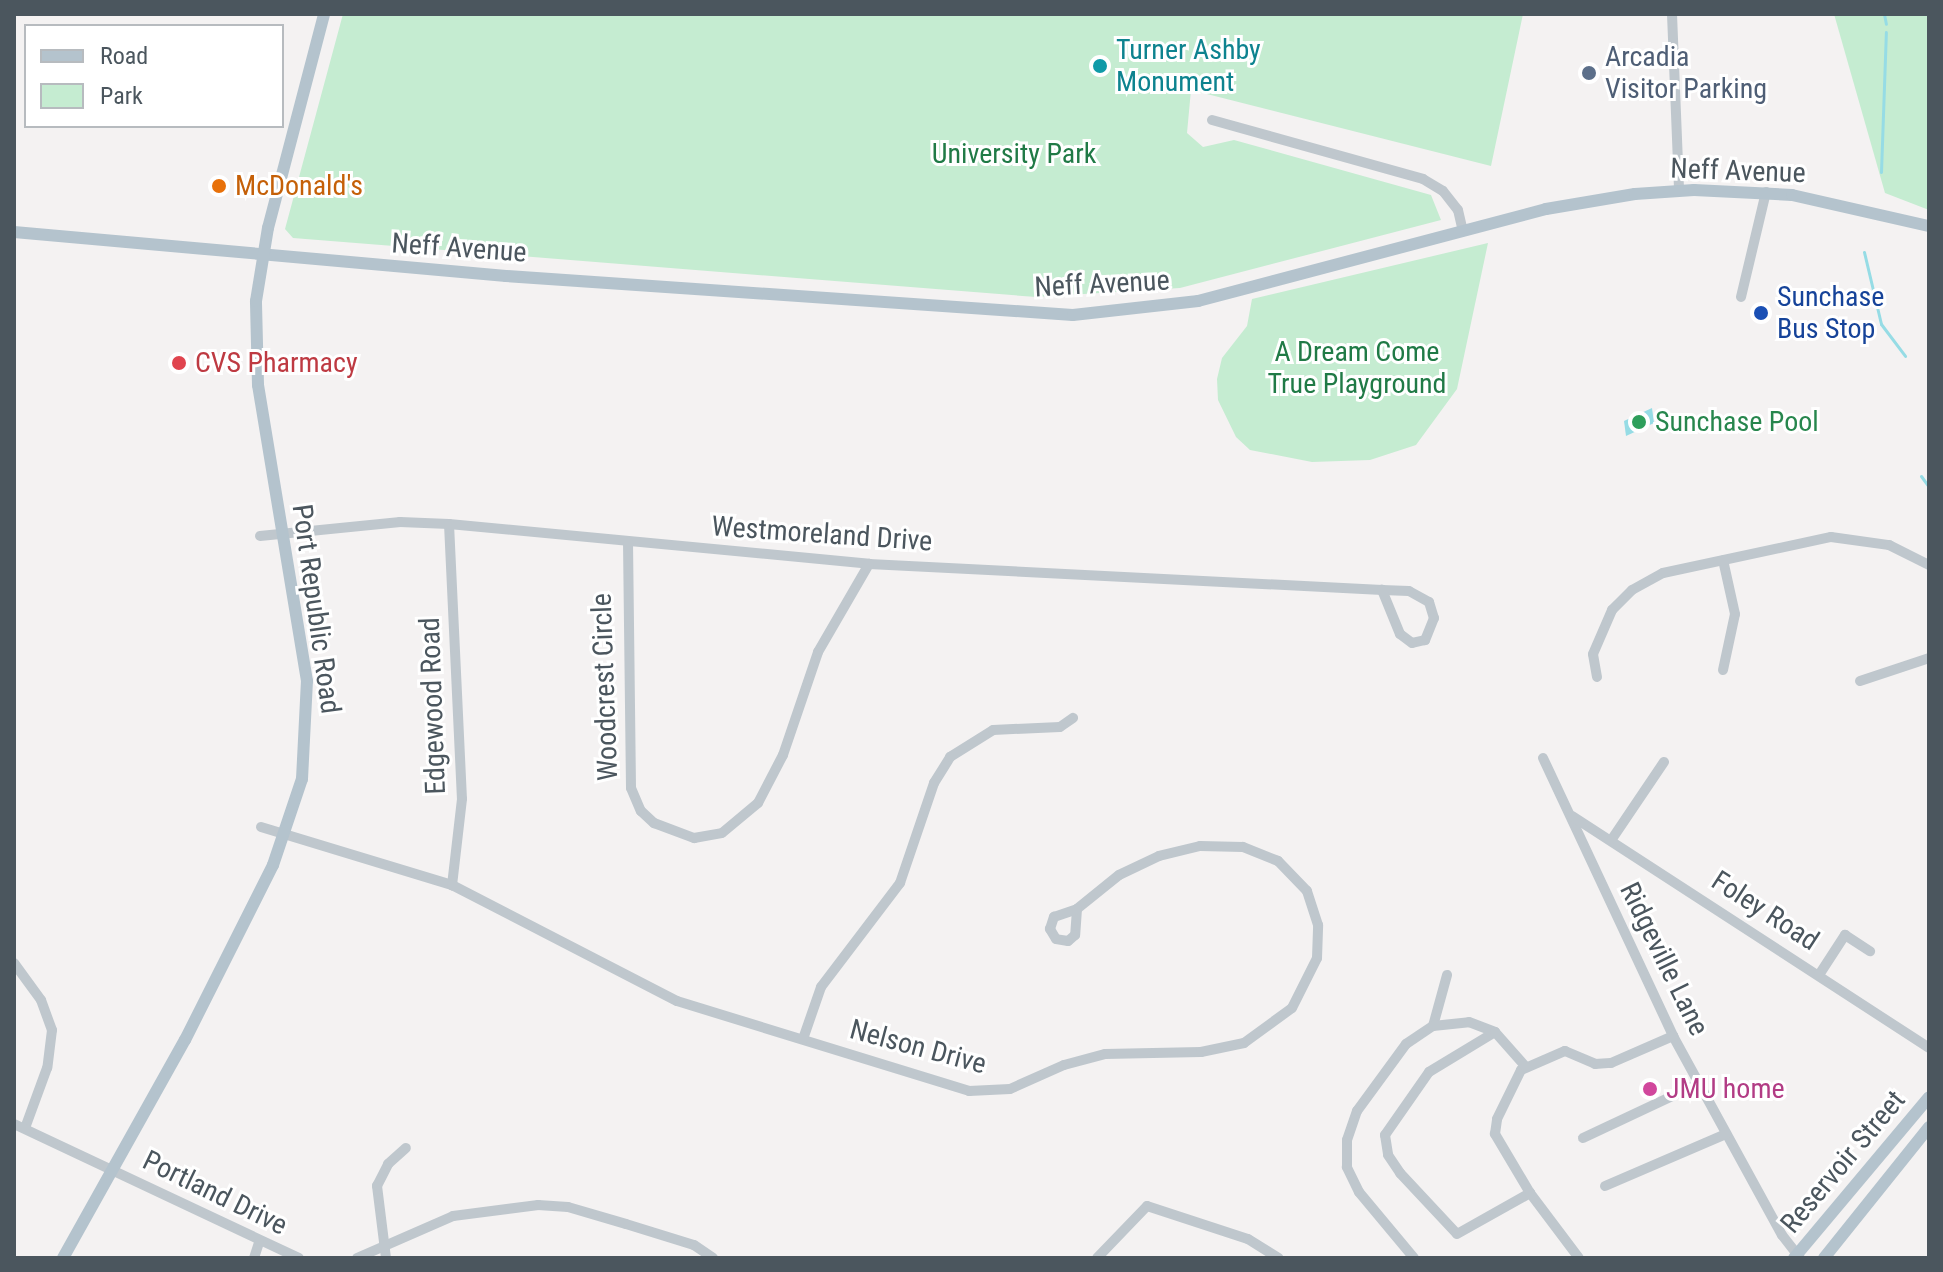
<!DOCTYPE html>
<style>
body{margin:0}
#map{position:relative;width:1943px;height:1272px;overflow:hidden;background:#f4f2f2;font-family:"Roboto Condensed",sans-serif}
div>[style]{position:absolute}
.green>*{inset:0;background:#c5ecd1}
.water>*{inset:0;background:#96dce5}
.stream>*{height:3px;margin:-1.5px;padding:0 1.5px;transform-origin:1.5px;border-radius:1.5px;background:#96dce5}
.minor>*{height:10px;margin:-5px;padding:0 5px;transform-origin:5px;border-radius:5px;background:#bfc7cd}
.major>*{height:12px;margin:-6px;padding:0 6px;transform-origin:6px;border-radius:6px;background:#b4c3cd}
.dots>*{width:22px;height:22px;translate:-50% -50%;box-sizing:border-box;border:4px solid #fff;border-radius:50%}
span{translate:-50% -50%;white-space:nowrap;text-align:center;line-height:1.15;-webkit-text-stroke:6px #fff;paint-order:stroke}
.culture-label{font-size:28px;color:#0d838f}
.left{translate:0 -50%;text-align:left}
.service-label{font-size:28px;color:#4e5e75}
.park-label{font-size:28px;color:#207a46}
.street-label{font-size:28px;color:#4b565e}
.food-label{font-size:28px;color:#c56008}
.transit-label{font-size:28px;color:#164399}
.health-label{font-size:28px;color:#be3a42}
.leisure-label{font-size:28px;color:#27864d}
.hotel-label{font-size:28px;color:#b23c85}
.frame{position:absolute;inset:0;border:16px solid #4b565e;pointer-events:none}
.legend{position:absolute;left:24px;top:24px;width:260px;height:104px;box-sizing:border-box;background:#fff;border:2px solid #b7bbbf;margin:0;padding:10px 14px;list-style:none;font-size:24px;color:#4b565e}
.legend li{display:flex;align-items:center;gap:16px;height:40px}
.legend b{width:40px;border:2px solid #b7bbbf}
</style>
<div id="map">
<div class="green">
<i style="clip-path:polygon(343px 14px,1523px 14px,1491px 166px,1191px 90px,1187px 133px,1203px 147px,1234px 140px,1431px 195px,1441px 220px,1180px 288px,1036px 297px,293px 238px,285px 229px)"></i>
<i style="clip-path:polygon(1834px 14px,1929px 14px,1929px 210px,1885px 193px)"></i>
<i style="clip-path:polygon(1488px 243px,1457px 389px,1416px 445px,1370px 460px,1312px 462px,1250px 450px,1236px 437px,1218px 400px,1217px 379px,1222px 358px,1247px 326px,1252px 299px)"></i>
</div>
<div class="water">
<i style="clip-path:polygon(1652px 408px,1654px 423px,1626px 436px,1624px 421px)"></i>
</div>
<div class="stream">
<i style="left:1884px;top:14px;width:10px;rotate:79deg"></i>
<i style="left:1881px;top:172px;width:140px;rotate:-88deg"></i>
<i style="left:1864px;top:252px;width:74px;rotate:76.7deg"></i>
<i style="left:1881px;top:324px;width:40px;rotate:53deg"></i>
<i style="left:1921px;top:476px;width:14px;rotate:54deg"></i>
</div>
<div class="minor">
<i style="left:1672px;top:14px;width:177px;rotate:87.7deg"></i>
<i style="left:1212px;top:120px;width:219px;rotate:15.6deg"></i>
<i style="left:1423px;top:179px;width:23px;rotate:31deg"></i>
<i style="left:1443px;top:191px;width:24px;rotate:52deg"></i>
<i style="left:1458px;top:210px;width:22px;rotate:77deg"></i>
<i style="left:1741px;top:297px;width:108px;rotate:-76.6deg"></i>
<i style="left:449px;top:524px;width:275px;rotate:87.3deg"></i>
<i style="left:462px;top:799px;width:87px;rotate:96.6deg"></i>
<i style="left:260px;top:536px;width:141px;rotate:-5.7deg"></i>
<i style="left:400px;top:522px;width:49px;rotate:2.3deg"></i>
<i style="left:449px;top:524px;width:422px;rotate:5.4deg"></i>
<i style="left:869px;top:564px;width:514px;rotate:2.9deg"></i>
<i style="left:628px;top:542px;width:246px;rotate:89.3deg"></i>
<i style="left:631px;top:788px;width:25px;rotate:67deg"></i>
<i style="left:641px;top:811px;width:18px;rotate:43deg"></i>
<i style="left:654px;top:823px;width:43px;rotate:20.6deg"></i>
<i style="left:694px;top:838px;width:28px;rotate:-10deg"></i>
<i style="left:722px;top:833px;width:47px;rotate:-39.8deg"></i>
<i style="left:758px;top:803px;width:54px;rotate:-62.5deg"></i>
<i style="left:783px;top:755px;width:109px;rotate:-71.2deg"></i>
<i style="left:818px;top:652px;width:102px;rotate:-59.9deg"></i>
<i style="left:1382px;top:590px;width:27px;rotate:2deg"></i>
<i style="left:1409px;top:591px;width:23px;rotate:29deg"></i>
<i style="left:1429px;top:602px;width:17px;rotate:73deg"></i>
<i style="left:1434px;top:618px;width:24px;rotate:112deg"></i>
<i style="left:1425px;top:640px;width:13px;rotate:167deg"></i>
<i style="left:1412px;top:643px;width:15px;rotate:-143deg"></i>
<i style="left:1400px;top:634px;width:48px;rotate:-112.2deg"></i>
<i style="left:1723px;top:670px;width:57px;rotate:-77.9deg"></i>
<i style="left:1735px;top:614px;width:55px;rotate:-102.5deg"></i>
<i style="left:1597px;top:677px;width:23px;rotate:-100deg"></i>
<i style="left:1593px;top:654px;width:48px;rotate:-66.6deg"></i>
<i style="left:1612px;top:610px;width:28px;rotate:-45deg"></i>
<i style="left:1632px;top:590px;width:35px;rotate:-29deg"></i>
<i style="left:1663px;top:573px;width:172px;rotate:-12.1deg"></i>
<i style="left:1831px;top:537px;width:59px;rotate:7.9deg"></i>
<i style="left:1889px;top:545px;width:45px;rotate:26.6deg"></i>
<i style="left:1860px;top:681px;width:73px;rotate:-18.4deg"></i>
<i style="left:1543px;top:758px;width:307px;rotate:64.9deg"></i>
<i style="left:1673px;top:1036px;width:227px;rotate:61.3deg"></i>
<i style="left:1782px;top:1235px;width:29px;rotate:52deg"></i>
<i style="left:1572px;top:816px;width:426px;rotate:33deg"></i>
<i style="left:261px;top:827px;width:200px;rotate:16.9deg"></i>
<i style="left:452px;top:885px;width:253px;rotate:27.3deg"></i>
<i style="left:677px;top:1001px;width:306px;rotate:17.1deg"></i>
<i style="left:969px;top:1091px;width:41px;rotate:-2.8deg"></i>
<i style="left:1010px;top:1089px;width:59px;rotate:-24deg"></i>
<i style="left:1064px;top:1065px;width:42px;rotate:-15deg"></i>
<i style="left:1105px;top:1054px;width:96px;rotate:-1.2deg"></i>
<i style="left:1201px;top:1052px;width:44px;rotate:-11.8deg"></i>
<i style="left:1244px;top:1043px;width:59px;rotate:-36.1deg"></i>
<i style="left:1292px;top:1008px;width:56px;rotate:-63.4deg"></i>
<i style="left:1317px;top:958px;width:33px;rotate:-88deg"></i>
<i style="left:1318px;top:925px;width:36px;rotate:-108deg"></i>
<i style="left:1307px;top:891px;width:42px;rotate:-134deg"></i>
<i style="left:1278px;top:861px;width:38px;rotate:-158deg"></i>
<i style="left:1243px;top:847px;width:43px;rotate:-178.7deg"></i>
<i style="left:1200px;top:846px;width:42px;rotate:166.3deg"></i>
<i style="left:1159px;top:856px;width:44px;rotate:154.6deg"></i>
<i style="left:1119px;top:875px;width:54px;rotate:141deg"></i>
<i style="left:1612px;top:839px;width:93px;rotate:-56deg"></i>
<i style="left:1077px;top:909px;width:26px;rotate:94deg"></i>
<i style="left:1075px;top:935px;width:9px;rotate:139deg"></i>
<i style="left:1068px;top:941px;width:12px;rotate:-171deg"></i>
<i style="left:1056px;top:939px;width:12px;rotate:-121deg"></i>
<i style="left:1050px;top:929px;width:13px;rotate:-72deg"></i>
<i style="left:1054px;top:917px;width:24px;rotate:-19deg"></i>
<i style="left:14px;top:963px;width:46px;rotate:53.9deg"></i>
<i style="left:41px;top:1000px;width:32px;rotate:70deg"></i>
<i style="left:52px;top:1030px;width:38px;rotate:97deg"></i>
<i style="left:47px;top:1068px;width:64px;rotate:110.1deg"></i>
<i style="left:1819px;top:975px;width:48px;rotate:-57deg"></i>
<i style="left:1845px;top:935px;width:30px;rotate:33deg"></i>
<i style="left:1433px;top:1026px;width:53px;rotate:-74.6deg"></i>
<i style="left:1495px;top:1032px;width:77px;rotate:148.8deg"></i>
<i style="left:1429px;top:1072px;width:77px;rotate:124.9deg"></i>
<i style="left:1385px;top:1135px;width:20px;rotate:81deg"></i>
<i style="left:1388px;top:1155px;width:22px;rotate:56deg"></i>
<i style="left:1400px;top:1173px;width:83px;rotate:46.9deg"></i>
<i style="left:1457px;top:1234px;width:84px;rotate:-29.3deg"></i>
<i style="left:1530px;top:1193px;width:69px;rotate:-120.7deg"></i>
<i style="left:1495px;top:1134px;width:15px;rotate:-82deg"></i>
<i style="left:1497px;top:1119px;width:55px;rotate:-63.9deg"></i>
<i style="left:1521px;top:1070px;width:48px;rotate:-23.4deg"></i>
<i style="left:1565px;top:1051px;width:33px;rotate:23deg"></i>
<i style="left:1595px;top:1064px;width:16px;rotate:-4deg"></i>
<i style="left:1611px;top:1063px;width:68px;rotate:-23.5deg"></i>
<i style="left:803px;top:1039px;width:55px;rotate:-70.9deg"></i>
<i style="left:821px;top:987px;width:131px;rotate:-52.8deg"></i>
<i style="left:900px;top:883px;width:106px;rotate:-71.2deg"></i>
<i style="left:934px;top:783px;width:31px;rotate:-58deg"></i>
<i style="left:950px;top:757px;width:51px;rotate:-32.1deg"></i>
<i style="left:993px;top:730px;width:67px;rotate:-2.6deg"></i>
<i style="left:1060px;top:727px;width:16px;rotate:-35deg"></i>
<i style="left:14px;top:1124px;width:315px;rotate:25.2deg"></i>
<i style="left:1583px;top:1138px;width:127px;rotate:-25.2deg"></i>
<i style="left:1605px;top:1186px;width:132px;rotate:-23.3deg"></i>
<i style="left:1530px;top:1193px;width:81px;rotate:53deg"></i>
<i style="left:254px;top:1258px;width:16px;rotate:-72deg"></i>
<i style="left:357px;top:1258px;width:105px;rotate:-23.6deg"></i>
<i style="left:453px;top:1216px;width:86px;rotate:-7.4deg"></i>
<i style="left:538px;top:1205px;width:30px;rotate:4deg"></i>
<i style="left:568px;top:1207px;width:60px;rotate:16.3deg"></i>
<i style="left:626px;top:1224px;width:71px;rotate:17.2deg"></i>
<i style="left:694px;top:1245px;width:23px;rotate:34deg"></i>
<i style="left:386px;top:1258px;width:73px;rotate:-97.1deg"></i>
<i style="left:377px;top:1186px;width:25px;rotate:-63deg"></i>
<i style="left:388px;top:1164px;width:24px;rotate:-42deg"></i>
<i style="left:1097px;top:1258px;width:72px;rotate:-46.1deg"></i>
<i style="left:1147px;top:1206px;width:106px;rotate:18.1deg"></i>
<i style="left:1248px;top:1239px;width:36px;rotate:32deg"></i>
<i style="left:1414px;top:1258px;width:86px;rotate:-129.8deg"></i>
<i style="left:1359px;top:1192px;width:28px;rotate:-116deg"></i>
<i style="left:1347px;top:1167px;width:27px;rotate:-90deg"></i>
<i style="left:1347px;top:1140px;width:31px;rotate:-71deg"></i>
<i style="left:1357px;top:1111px;width:83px;rotate:-53.8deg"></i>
<i style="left:1406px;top:1044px;width:32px;rotate:-34deg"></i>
<i style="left:1433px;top:1026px;width:36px;rotate:-6deg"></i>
<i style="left:1469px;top:1022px;width:28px;rotate:21deg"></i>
<i style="left:1495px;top:1032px;width:47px;rotate:48.5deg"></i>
</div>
<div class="major">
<i style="left:14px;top:232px;width:494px;rotate:5.1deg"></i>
<i style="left:506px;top:276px;width:568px;rotate:3.93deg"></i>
<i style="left:1073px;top:315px;width:126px;rotate:-6.4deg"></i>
<i style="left:1198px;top:301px;width:360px;rotate:-14.8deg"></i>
<i style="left:1546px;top:209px;width:90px;rotate:-9.6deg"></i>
<i style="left:1635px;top:194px;width:59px;rotate:-3.9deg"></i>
<i style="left:1694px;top:190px;width:98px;rotate:2.9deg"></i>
<i style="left:1792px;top:195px;width:140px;rotate:12.8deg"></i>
<i style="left:63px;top:1258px;width:250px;rotate:-60.8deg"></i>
<i style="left:185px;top:1040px;width:196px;rotate:-63.3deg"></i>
<i style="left:273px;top:865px;width:91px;rotate:-71.4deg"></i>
<i style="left:302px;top:779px;width:98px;rotate:-87.1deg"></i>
<i style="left:307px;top:681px;width:300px;rotate:-99.4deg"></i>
<i style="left:258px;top:385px;width:84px;rotate:-91.4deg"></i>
<i style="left:256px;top:301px;width:74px;rotate:-80.7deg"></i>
<i style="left:268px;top:228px;width:221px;rotate:-75.3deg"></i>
<i style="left:1794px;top:1258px;width:210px;rotate:-50deg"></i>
<i style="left:1824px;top:1258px;width:168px;rotate:-51.3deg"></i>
</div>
<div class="dots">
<i style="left:1100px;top:66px;background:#0f9aa8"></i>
<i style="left:1589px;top:73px;background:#5c6f8a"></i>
<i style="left:219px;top:186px;background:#e8710a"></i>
<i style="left:1761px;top:313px;background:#1a4fb4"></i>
<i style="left:179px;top:363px;background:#e0444e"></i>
<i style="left:1639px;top:422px;background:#2e9e5b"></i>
<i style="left:1650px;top:1089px;background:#d1479c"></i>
</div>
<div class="culture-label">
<span class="left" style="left:1116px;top:66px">Turner Ashby<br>Monument</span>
</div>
<div class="service-label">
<span class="left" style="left:1605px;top:73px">Arcadia<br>Visitor Parking</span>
</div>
<div class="park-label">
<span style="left:1014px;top:154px">University Park</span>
<span style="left:1357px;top:368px">A Dream Come<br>True Playground</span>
</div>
<div class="street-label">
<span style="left:1738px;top:171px;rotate:2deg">Neff Avenue</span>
<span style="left:459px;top:248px;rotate:4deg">Neff Avenue</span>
<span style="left:1102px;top:284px;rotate:-3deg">Neff Avenue</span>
<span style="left:822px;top:534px;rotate:4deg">Westmoreland Drive</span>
<span style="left:316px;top:609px;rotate:82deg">Port Republic Road</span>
<span style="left:605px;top:687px;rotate:-92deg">Woodcrest Circle</span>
<span style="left:433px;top:706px;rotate:-92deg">Edgewood Road</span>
<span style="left:1765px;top:911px;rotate:33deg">Foley Road</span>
<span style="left:1664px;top:959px;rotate:64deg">Ridgeville Lane</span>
<span style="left:918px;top:1047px;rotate:15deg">Nelson Drive</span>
<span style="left:1843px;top:1162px;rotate:-50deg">Reservoir Street</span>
<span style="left:215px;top:1193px;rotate:26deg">Portland Drive</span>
</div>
<div class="food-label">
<span class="left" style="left:235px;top:186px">McDonald's</span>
</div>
<div class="transit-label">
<span class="left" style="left:1777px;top:313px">Sunchase<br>Bus Stop</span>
</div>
<div class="health-label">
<span class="left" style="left:195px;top:363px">CVS Pharmacy</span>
</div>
<div class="leisure-label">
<span class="left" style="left:1655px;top:422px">Sunchase Pool</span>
</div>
<div class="hotel-label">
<span class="left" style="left:1666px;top:1089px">JMU home</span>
</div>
<div class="frame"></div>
<ul class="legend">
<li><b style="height:10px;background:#b4c3cd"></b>Road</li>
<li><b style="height:22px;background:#c5ecd1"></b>Park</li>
</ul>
</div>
